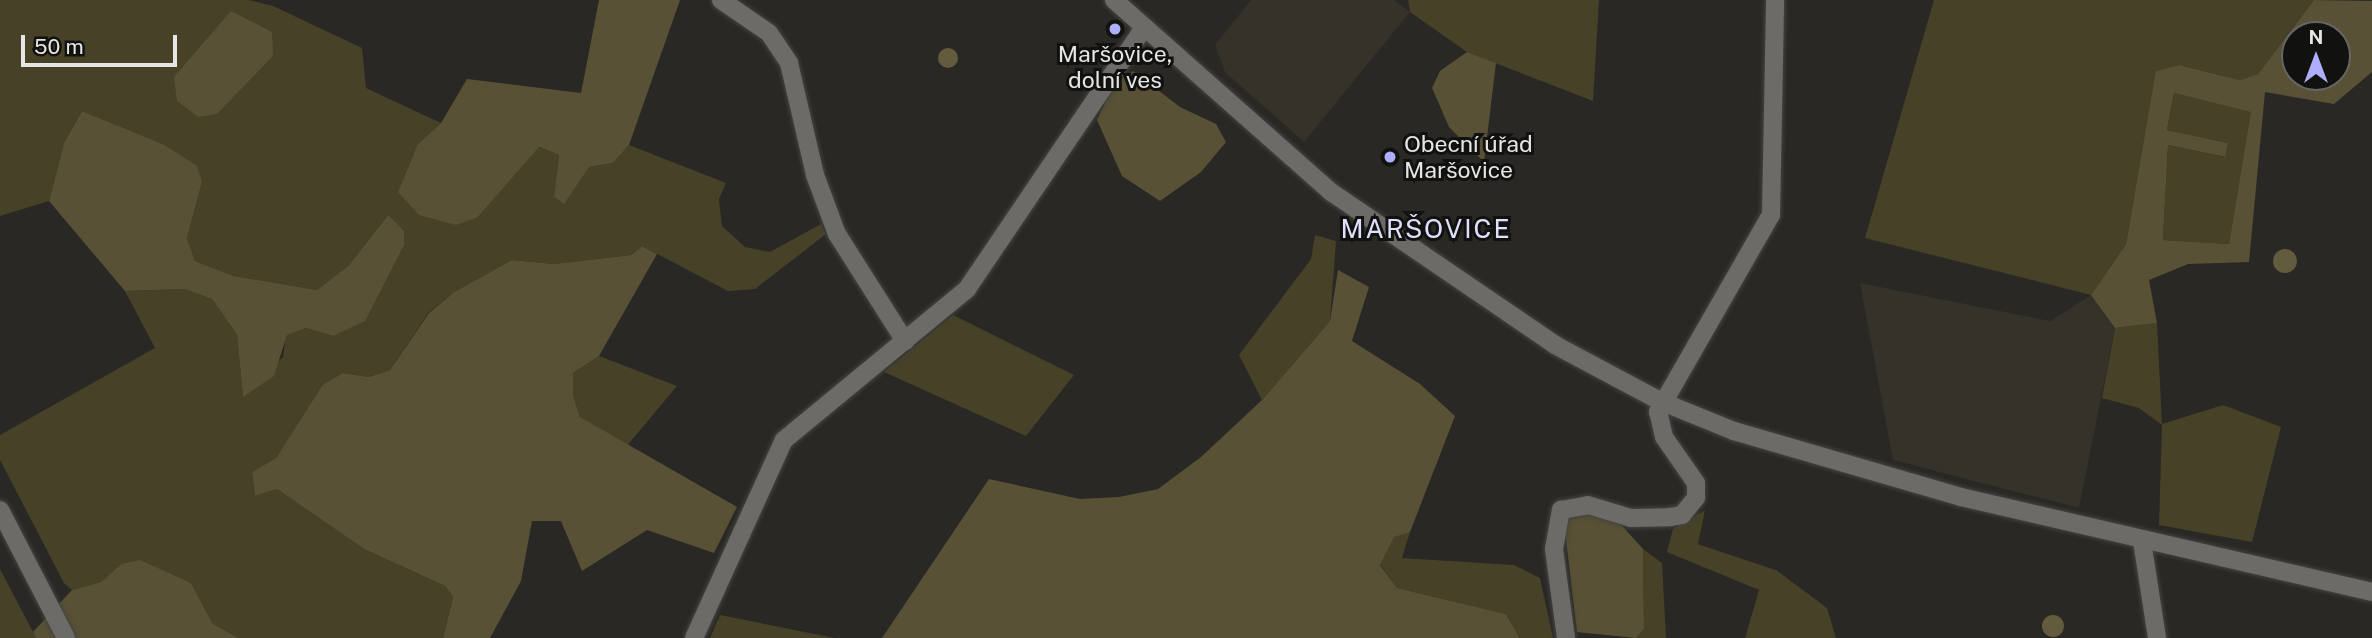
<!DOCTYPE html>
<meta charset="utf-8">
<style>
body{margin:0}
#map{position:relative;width:2372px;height:638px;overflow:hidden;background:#292825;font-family:"Public Sans",sans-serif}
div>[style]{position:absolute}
.built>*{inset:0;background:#343229}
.green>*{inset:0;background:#464127}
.forest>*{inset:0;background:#585135}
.water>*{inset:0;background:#625b3e}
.round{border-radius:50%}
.roads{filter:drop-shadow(0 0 2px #444441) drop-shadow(0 0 2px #444441)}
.minor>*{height:18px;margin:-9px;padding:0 9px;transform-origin:9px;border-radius:9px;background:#6c6b68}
.tertiary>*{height:18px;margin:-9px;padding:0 9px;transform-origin:9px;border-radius:9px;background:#6c6b68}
.secondary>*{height:18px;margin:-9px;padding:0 9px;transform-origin:9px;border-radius:9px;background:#6c6b68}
.dots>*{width:19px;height:19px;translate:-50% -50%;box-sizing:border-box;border:4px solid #11110f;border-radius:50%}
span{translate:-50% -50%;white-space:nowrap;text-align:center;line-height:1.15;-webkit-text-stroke:6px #11110f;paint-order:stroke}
.poi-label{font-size:23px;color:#e6e6e4}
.left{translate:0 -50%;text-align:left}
.quarter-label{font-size:26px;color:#dfe0fd;letter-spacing:2px}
.north{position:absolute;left:2281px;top:21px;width:70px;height:70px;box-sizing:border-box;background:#11110f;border:2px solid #666664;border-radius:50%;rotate:0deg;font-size:19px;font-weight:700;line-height:28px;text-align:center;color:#e6e6e4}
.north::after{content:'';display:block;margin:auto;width:24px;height:32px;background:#aeaefa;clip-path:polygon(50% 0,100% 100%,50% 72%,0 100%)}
.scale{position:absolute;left:21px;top:35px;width:156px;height:32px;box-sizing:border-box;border:4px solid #e6e6e4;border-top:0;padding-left:9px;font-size:21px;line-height:24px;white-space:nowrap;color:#e6e6e4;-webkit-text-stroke:5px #11110f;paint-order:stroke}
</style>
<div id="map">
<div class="built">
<i style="clip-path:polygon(1251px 0,1394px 0,1410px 12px,1304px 142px,1225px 72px,1215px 45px)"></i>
<i style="clip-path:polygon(1860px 283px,2050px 321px,2091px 295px,2115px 328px,2079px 508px,1893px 460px)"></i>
</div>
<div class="green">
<i style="clip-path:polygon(0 0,249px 0,273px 6px,362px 48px,366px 88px,441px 123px,418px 144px,478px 217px,538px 147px,559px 155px,554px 197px,589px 167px,613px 163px,629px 145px,726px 183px,719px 199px,722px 226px,745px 247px,770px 252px,821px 224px,826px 234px,755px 289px,728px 291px,642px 246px,631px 255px,554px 264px,512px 260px,454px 292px,429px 312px,390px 370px,369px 377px,343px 373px,323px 384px,276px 458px,252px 472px,255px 496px,277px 489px,364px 549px,445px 586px,453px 597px,443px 638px,239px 638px,213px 624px,191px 583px,121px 564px,101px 582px,72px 590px,64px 583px,0 460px,0 435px,155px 348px,125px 291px,185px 289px,212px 299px,237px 335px,243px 396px,283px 357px,286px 335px,306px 328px,333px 336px,404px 231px,387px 216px,349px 265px,317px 290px,234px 276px,195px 261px,187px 238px,202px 182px,163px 144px,82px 111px,64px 143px,49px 201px,0 216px)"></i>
<i style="clip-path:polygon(1408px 0,1599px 0,1593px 101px,1467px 52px,1410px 12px)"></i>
<i style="clip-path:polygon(1934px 0,2314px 0,2258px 74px,2240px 80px,2179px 65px,2157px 71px,2126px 244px,2091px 295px,1865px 238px)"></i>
<i style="clip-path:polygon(2174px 93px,2252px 111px,2229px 244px,2163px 240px,2168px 145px,2224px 157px,2228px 143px,2167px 130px)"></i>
<i style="clip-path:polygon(1315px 235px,1336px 241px,1330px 321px,1262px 400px,1239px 355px,1311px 259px)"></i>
<i style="clip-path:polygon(953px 315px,1074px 375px,1026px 436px,884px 372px)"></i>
<i style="clip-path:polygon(2157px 323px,2162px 424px,2223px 405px,2281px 427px,2252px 542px,2159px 525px,2162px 425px,2139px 408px,2102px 398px,2115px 328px)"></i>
<i style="clip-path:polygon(599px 356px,677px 386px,626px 447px,580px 417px,573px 395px,573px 373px)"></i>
<i style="clip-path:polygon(1705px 510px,1698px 544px,1776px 570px,1827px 608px,1836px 638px,1745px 638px,1759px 590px,1667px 552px,1673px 529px)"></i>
<i style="clip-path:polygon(1410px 532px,1402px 558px,1514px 565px,1540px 578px,1553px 638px,1520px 638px,1506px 614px,1397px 588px,1380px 564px,1394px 536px)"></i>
<i style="clip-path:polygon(1643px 549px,1662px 563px,1666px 638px,1636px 638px,1644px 629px)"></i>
<i style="clip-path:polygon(0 569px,33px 632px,36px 638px,0 638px)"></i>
<i style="clip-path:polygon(720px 615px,835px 638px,710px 638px)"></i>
</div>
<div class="forest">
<i style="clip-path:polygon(599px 0,680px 0,629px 145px,613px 163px,589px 167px,564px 204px,554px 197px,559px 155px,539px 147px,478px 217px,456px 225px,419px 215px,398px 192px,418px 144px,441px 123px,467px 79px,581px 93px)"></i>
<i style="clip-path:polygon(evenodd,2314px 0,2372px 1px,2372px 72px,2334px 104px,2265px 92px,2249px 262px,2188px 264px,2149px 280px,2157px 323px,2115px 328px,2091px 295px,2126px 244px,2156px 71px,2179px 65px,2240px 80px,2258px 74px,2314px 0,2295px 35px,2337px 35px,2337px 77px,2295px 77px,2295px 35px,2314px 0,2174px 93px,2251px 112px,2229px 244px,2163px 240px,2168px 145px,2225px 157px,2228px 143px,2167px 130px,2174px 93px)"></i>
<i style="clip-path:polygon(231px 11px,272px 32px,273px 56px,217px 114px,198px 117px,177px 101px,174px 77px)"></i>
<i style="clip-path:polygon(1467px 52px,1496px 63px,1484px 162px,1449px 127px,1432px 88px,1440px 71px)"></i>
<i style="clip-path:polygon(1133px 71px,1180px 107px,1216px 124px,1226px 142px,1201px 172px,1160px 201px,1122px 176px,1097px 120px,1115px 82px)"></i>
<i style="clip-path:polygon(82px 111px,163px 144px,197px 166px,202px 182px,187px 238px,195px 261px,234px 276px,317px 290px,349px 265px,388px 215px,404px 231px,404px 245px,365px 321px,333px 336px,306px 328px,287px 335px,274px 376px,243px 397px,237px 335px,212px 299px,185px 289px,125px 291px,49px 201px,64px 143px)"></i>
<i style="clip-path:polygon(642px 246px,657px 254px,599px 356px,573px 373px,573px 395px,580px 417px,737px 507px,714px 553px,647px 530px,582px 571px,561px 521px,532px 521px,521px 581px,490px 638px,443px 638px,453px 597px,445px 586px,364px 549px,277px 489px,255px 496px,252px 472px,276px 458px,323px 384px,343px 373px,369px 377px,390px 370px,429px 313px,454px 292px,512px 260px,554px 264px,631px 255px)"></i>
<i style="clip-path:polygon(1338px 270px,1369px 287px,1352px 341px,1420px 384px,1455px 416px,1410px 532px,1394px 537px,1380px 565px,1397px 588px,1506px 614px,1520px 638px,882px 638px,989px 479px,1080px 499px,1119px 497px,1158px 489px,1201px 457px,1262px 400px,1330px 321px)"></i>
<i style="clip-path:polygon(1586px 510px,1616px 519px,1643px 549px,1644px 629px,1636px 638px,1577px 632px,1564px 523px,1572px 513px)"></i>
<i style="clip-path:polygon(140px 560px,191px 583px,213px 624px,239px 638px,36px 638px,33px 632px,72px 590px,101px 582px,121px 564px)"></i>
</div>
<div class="water">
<i class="round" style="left:938px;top:48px;width:20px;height:20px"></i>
<i class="round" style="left:2273px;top:249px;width:24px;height:24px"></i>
<i class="round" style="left:2042px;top:615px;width:22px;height:22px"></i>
</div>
<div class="roads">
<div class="minor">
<i style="left:721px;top:0;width:58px;rotate:34.5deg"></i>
<i style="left:769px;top:33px;width:36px;rotate:56deg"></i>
<i style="left:789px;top:63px;width:115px;rotate:76.9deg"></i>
<i style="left:815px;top:175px;width:63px;rotate:69.6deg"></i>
<i style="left:837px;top:234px;width:127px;rotate:57.6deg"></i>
<i style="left:2142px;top:541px;width:98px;rotate:81.2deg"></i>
<i style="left:694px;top:638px;width:217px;rotate:-65.6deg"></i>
<i style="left:784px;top:440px;width:237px;rotate:-39.5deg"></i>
<i style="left:967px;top:289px;width:315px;rotate:-55.9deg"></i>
<i style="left:1566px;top:638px;width:90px;rotate:-97.7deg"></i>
<i style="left:1554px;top:549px;width:40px;rotate:-80deg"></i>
<i style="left:1561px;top:510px;width:27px;rotate:-10deg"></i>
<i style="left:1588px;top:505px;width:45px;rotate:16.8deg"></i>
<i style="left:1631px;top:518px;width:39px;rotate:-1deg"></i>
<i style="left:1670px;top:517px;width:12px;rotate:-9deg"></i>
<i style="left:1682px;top:515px;width:22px;rotate:-51deg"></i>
<i style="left:1696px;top:498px;width:15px;rotate:-90deg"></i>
<i style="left:1696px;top:483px;width:56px;rotate:-124.8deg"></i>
<i style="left:1664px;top:437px;width:26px;rotate:-103deg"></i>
<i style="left:1658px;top:412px;width:227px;rotate:-60.2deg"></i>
<i style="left:1771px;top:215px;width:215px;rotate:-88.9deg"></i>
</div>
<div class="tertiary">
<i style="left:0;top:510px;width:144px;rotate:62.7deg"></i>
</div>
<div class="secondary">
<i style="left:1114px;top:0;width:290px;rotate:41.5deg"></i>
<i style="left:1331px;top:192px;width:271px;rotate:34.3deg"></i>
<i style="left:1555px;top:345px;width:119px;rotate:28.1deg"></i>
<i style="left:1660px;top:401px;width:80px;rotate:22.1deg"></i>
<i style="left:1734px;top:431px;width:236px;rotate:16.2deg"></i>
<i style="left:1961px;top:497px;width:422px;rotate:13deg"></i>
</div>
</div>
<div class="dots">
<i style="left:1115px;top:29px;background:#aeaefa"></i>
<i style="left:1390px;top:157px;background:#aeaefa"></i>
</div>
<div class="poi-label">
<span style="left:1115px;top:67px">Maršovice,<br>dolní ves</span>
<span class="left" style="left:1404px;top:157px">Obecní úřad<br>Maršovice</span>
</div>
<div class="quarter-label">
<span style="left:1426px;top:229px">MARŠOVICE</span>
</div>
<div class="north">N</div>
<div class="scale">50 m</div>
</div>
